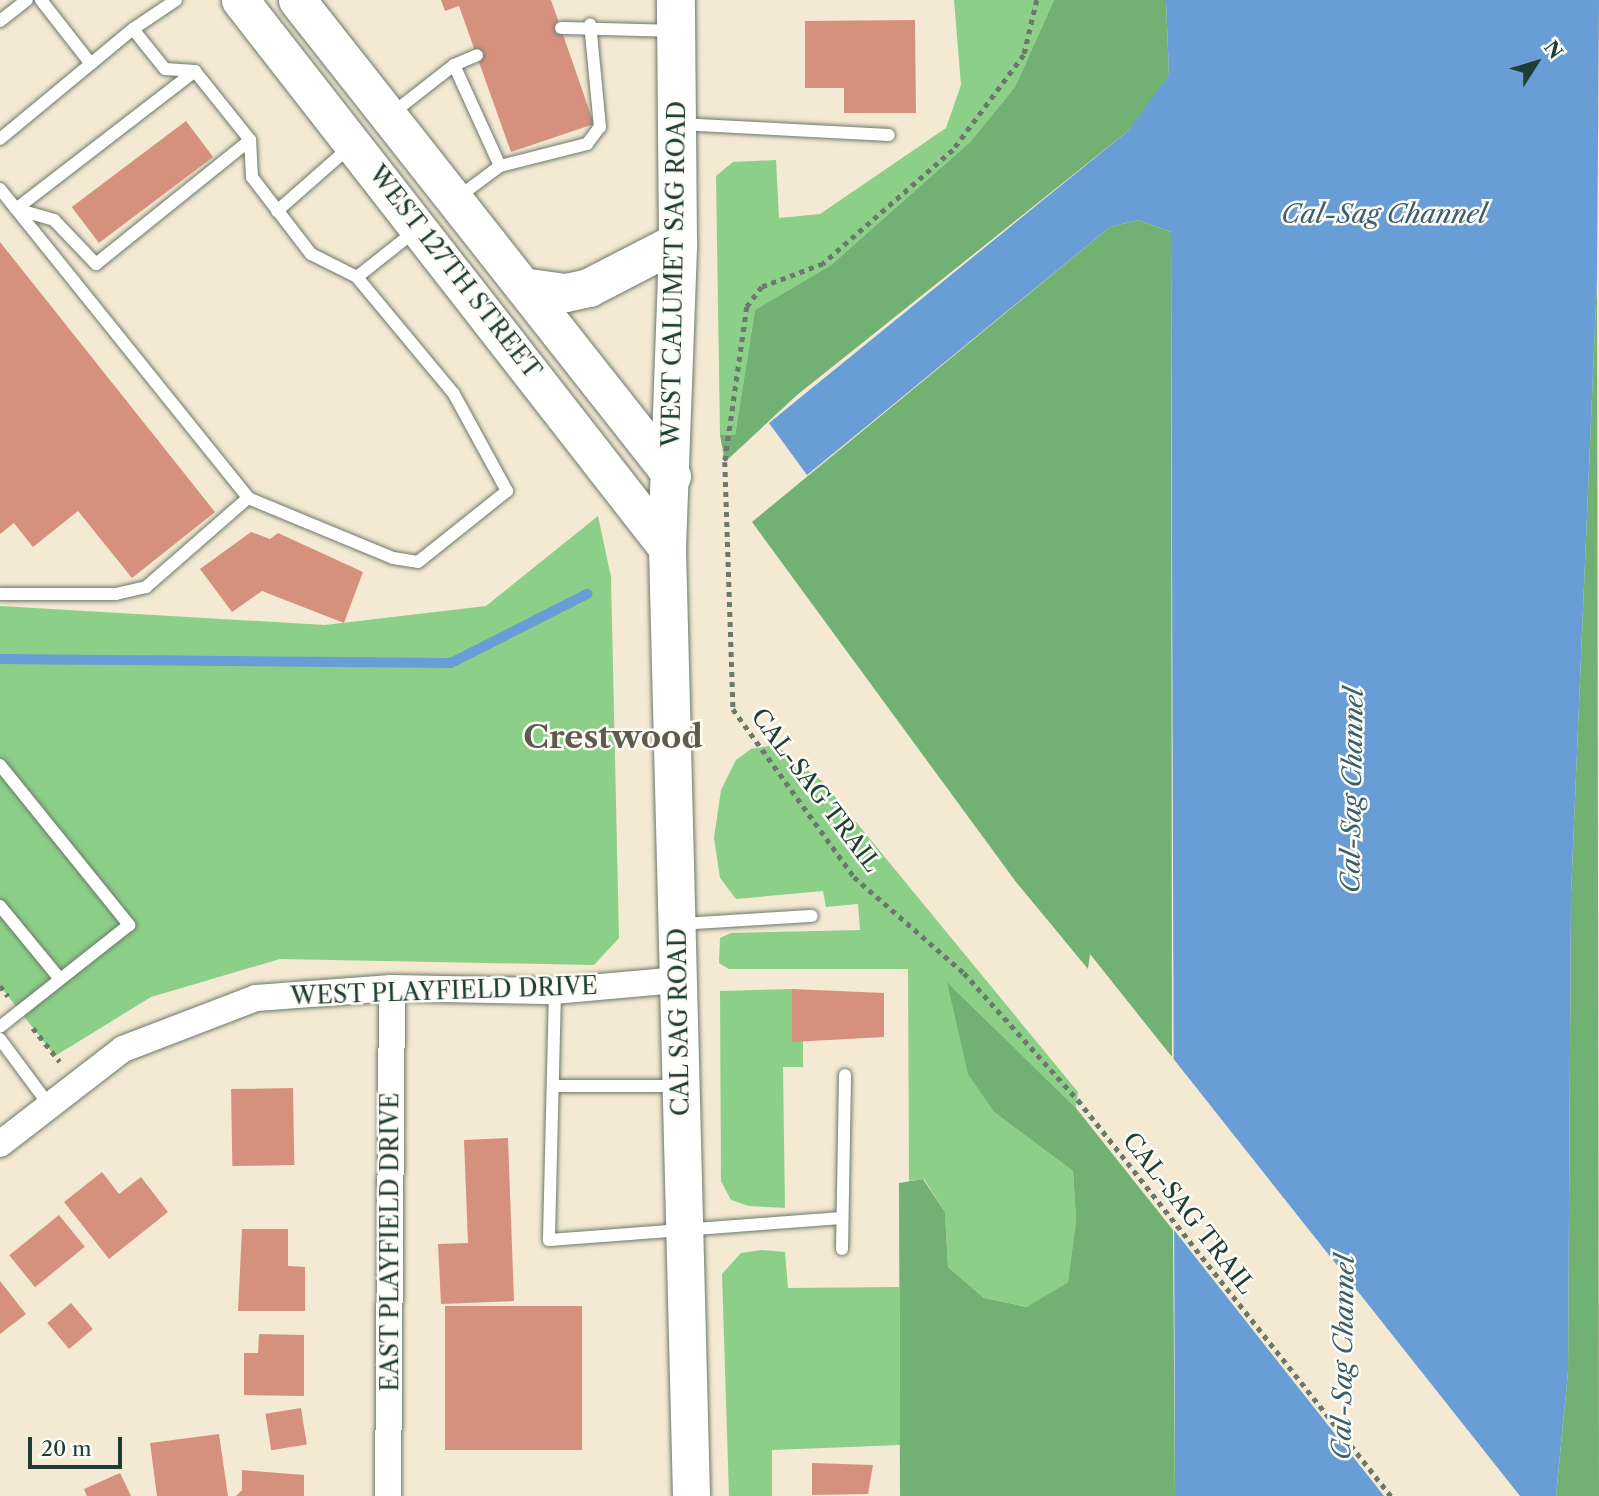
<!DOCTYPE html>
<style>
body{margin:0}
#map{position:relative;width:1599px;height:1496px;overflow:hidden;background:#f4e9d2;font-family:"Libre Caslon Text",serif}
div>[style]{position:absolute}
.green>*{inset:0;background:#8ccf88}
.forest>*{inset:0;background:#71b274}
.water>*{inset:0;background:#689dd5}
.pier>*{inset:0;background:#f4e9d2}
.stream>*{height:10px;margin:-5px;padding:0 5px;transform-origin:5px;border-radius:5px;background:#689dd5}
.building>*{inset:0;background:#d6917e;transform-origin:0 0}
.path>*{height:4.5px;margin-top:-2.25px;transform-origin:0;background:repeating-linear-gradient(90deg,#6a796b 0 5px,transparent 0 10px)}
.roads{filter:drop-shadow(0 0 2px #6a796b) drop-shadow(0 0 2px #6a796b)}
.service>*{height:12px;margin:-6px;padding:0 6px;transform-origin:6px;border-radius:6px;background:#fff}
.minor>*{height:26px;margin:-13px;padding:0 13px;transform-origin:13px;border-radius:13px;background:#fff}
.secondary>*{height:37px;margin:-18.5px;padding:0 18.5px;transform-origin:18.5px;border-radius:18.5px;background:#fff}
.primary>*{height:38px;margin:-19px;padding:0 19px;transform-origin:19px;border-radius:19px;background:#fff}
span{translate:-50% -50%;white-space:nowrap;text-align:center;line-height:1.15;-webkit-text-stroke:5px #fdfcf7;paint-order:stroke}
.street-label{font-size:24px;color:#1f3d34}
.water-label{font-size:26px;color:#395f6c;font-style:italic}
.district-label{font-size:32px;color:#5f5a4e;font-weight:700}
.north{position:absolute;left:1501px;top:28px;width:70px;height:70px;-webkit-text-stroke:5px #fdfcf7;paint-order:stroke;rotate:53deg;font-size:19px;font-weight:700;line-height:28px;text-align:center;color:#1f3d34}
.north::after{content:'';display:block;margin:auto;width:24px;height:32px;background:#1f3d34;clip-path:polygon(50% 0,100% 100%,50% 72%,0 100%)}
.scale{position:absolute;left:28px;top:1437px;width:94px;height:32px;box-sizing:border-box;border:4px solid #1f3d34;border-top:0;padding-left:9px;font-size:21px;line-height:24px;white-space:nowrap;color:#1f3d34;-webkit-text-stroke:5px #fdfcf7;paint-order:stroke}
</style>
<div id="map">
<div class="green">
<i style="clip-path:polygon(954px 0,1054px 0,1015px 87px,970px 142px,831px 265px,755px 310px,735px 435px,720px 435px,716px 176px,733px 162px,776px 160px,779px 218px,820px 214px,946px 128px,961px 85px)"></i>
<i style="clip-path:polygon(598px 516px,611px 577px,619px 938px,594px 965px,280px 959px,151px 997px,55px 1056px,0 986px,0 606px,325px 625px,486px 606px)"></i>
<i style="clip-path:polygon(775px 745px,823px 782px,1078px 1092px,1076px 1108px,948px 983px,994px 1112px,1073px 1171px,1076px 1220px,1068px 1282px,1028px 1307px,984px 1298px,948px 1267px,945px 1212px,924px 1179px,909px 1181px,908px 969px,729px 969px,719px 963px,720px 938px,731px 933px,860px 930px,858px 904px,826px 907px,823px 891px,736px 899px,720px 878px,714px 838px,721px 790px,736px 760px,751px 749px)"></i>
<i style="clip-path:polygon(792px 989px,792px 1041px,803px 1041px,803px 1067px,783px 1067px,785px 1208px,749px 1206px,731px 1200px,721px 1181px,720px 991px)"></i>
<i style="clip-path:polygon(762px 1250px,785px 1252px,788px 1288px,899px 1287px,900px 1445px,772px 1450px,772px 1496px,729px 1496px,722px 1274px,741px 1253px)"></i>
</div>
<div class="forest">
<i style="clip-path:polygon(1054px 0,1166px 0,1169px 75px,1152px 101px,1128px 131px,797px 395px,725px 462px,720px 435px,735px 435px,755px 310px,831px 265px,970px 142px,1015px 87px)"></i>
<i style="clip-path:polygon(1138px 220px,1171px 232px,1172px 1057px,1090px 954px,1088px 969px,1016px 882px,752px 522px,1110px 227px)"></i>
<i style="clip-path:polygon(1597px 278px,1599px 1496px,1556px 1496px,1568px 1372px,1571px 894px)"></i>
<i style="clip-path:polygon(947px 982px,1076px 1108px,1173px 1230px,1175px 1496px,900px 1496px,899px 1183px,923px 1179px,945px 1212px,948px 1267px,984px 1298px,1027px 1307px,1068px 1282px,1076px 1220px,1073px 1171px,994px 1112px,968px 1074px)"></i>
</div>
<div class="water">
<i style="clip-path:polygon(1166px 0,1599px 0,1597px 278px,1571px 894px,1568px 1372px,1556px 1496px,1175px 1496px,1171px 232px,1138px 220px,1110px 227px,807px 475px,769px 423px,1128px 131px,1169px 75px)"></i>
</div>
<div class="pier">
<i style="clip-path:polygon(1169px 1053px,1172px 1057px,1520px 1496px,1384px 1496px,1170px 1225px)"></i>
</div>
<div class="stream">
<i style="left:0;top:659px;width:451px;rotate:0.5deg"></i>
<i style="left:451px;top:663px;width:153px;rotate:-26.9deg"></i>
</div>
<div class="building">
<i style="clip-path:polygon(441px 0,551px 0,594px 124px,511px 152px,459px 6px,445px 11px)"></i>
<i style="clip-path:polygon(915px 20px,916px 113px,844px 113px,844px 88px,805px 88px,805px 21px)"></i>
<i style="left:186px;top:121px;width:45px;height:143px;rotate:53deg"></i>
<i style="clip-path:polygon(0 242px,215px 512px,132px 578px,78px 511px,33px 547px,14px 523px,0 534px)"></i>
<i style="clip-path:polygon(251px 532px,270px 539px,278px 533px,363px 572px,344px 623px,262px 591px,232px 612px,200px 569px)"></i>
<i style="clip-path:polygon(792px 989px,884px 993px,884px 1037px,792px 1042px)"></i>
<i style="left:293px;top:1088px;width:77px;height:62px;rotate:89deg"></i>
<i style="clip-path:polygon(508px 1138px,514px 1301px,441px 1304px,438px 1244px,468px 1243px,464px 1140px)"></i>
<i style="clip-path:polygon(102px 1172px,119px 1194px,141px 1177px,168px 1212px,109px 1259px,64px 1202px)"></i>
<i style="left:59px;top:1215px;width:41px;height:64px;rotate:51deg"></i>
<i style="clip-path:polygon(242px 1229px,288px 1229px,288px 1266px,305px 1267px,305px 1311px,238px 1311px)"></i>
<i style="clip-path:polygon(0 1281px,26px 1314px,0 1334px)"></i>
<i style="left:71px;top:1303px;width:34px;height:31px;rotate:50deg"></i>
<i style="left:445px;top:1306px;width:137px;height:144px"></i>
<i style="clip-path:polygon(259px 1334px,304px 1335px,304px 1396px,244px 1395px,244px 1353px,258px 1353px)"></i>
<i style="left:301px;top:1408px;width:37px;height:36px;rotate:81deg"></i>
<i style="clip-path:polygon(219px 1434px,228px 1496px,157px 1496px,150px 1443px)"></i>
<i style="clip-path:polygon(812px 1463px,873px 1465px,868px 1494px,812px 1495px)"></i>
<i style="clip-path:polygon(242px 1470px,304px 1475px,304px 1496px,236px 1496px,242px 1490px)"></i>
<i style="clip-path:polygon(120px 1473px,131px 1496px,87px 1496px,84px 1489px)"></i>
</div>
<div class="path">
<i style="left:1037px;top:0;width:57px;rotate:103.3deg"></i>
<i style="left:1024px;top:55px;width:119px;rotate:126.8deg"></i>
<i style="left:953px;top:150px;width:173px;rotate:138.8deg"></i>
<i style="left:823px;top:264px;width:65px;rotate:159.3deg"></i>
<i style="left:762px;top:287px;width:25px;rotate:127deg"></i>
<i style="left:747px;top:307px;width:157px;rotate:98.1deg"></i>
<i style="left:725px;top:462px;width:247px;rotate:88.1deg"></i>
<i style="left:733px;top:709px;width:207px;rotate:54.2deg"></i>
<i style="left:854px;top:877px;width:146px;rotate:41.1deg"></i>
<i style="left:964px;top:973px;width:171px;rotate:48.1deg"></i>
<i style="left:1078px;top:1100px;width:505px;rotate:51.68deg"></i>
<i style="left:0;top:986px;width:13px;rotate:51deg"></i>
<i style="left:33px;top:1028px;width:43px;rotate:51.5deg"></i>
</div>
<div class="roads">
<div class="service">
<i style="left:41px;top:0;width:81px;rotate:52deg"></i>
<i style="left:0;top:21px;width:34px;rotate:-38deg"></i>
<i style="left:561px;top:28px;width:111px;rotate:1.5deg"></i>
<i style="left:454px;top:65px;width:111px;rotate:65.5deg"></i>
<i style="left:390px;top:115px;width:81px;rotate:-38deg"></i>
<i style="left:454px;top:65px;width:25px;rotate:-23deg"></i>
<i style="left:679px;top:124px;width:210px;rotate:3deg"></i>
<i style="left:0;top:139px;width:173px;rotate:-39.6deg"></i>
<i style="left:0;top:189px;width:396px;rotate:51.2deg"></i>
<i style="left:248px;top:498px;width:157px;rotate:22.5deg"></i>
<i style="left:393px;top:558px;width:25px;rotate:9deg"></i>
<i style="left:418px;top:562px;width:114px;rotate:-38.6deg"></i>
<i style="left:507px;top:491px;width:111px;rotate:-118.7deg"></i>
<i style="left:454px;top:394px;width:152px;rotate:-129.7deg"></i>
<i style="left:357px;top:277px;width:51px;rotate:-153.4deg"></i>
<i style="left:311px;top:254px;width:97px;rotate:-127.5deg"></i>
<i style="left:252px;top:177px;width:37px;rotate:-93deg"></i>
<i style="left:250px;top:140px;width:88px;rotate:-128.6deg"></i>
<i style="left:195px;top:71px;width:30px;rotate:-176deg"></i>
<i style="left:165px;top:69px;width:51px;rotate:-128.7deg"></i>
<i style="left:133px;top:29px;width:52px;rotate:-34deg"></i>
<i style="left:457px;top:198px;width:54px;rotate:-36.7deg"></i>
<i style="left:500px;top:166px;width:90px;rotate:-14.2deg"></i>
<i style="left:587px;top:144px;width:21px;rotate:-53deg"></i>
<i style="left:600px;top:127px;width:103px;rotate:-95.5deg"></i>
<i style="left:16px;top:209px;width:40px;rotate:16deg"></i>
<i style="left:54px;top:220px;width:61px;rotate:46.3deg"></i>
<i style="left:96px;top:264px;width:198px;rotate:-38.8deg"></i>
<i style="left:16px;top:209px;width:226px;rotate:-37.6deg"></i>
<i style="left:277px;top:211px;width:98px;rotate:-41.3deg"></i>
<i style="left:357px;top:277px;width:74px;rotate:-38.4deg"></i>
<i style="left:0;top:594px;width:116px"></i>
<i style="left:116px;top:594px;width:31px;rotate:-13deg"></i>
<i style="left:146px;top:587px;width:135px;rotate:-41.1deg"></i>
<i style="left:0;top:765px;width:206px;rotate:51.1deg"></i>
<i style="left:129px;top:925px;width:164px;rotate:141.7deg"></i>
<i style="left:0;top:906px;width:94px;rotate:50.6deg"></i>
<i style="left:680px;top:924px;width:132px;rotate:-3.5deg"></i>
<i style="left:555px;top:991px;width:249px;rotate:91.4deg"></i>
<i style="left:549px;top:1240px;width:294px;rotate:-4.3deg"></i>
<i style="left:0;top:1039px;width:82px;rotate:53.4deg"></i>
<i style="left:553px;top:1086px;width:126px"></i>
<i style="left:842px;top:1249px;width:174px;rotate:-89deg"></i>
</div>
<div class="minor">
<i style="left:0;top:1144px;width:155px;rotate:-37.7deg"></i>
<i style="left:123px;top:1049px;width:142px;rotate:-21deg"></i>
<i style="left:256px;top:998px;width:136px;rotate:-4.2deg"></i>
<i style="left:392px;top:988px;width:163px;rotate:1.1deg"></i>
<i style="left:555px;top:991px;width:123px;rotate:-5.1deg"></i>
<i style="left:388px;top:1496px;width:508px;rotate:-89.55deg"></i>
</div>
<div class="secondary">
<i style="left:240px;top:0;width:695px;rotate:52.07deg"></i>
<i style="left:667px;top:548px;width:948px;rotate:88.55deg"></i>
<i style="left:297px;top:0;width:606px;rotate:51.77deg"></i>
</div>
<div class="primary">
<i style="left:529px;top:288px;width:37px;rotate:8deg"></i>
<i style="left:566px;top:293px;width:24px;rotate:-12deg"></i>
<i style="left:589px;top:288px;width:100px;rotate:-27.3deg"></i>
<i style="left:667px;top:548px;width:306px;rotate:-87.9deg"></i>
<i style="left:678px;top:242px;width:242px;rotate:-90.5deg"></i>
</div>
</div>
<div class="street-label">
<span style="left:455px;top:272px;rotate:52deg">WEST 127TH STREET</span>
<span style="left:674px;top:274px;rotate:-89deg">WEST CALUMET SAG ROAD</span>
<span style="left:816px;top:790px;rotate:53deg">CAL-SAG TRAIL</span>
<span style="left:444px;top:991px;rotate:-2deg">WEST PLAYFIELD DRIVE</span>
<span style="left:679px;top:1022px;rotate:-91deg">CAL SAG ROAD</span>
<span style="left:1189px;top:1213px;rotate:52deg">CAL-SAG TRAIL</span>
<span style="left:390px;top:1242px;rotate:-90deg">EAST PLAYFIELD DRIVE</span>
</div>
<div class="water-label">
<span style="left:1384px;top:215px">Cal-Sag Channel</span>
<span style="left:1353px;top:790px;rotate:-89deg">Cal-Sag Channel</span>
<span style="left:1344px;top:1357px;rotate:-89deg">Cal-Sag Channel</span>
</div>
<div class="district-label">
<span style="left:613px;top:737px">Crestwood</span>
</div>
<div class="north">N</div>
<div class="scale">20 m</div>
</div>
